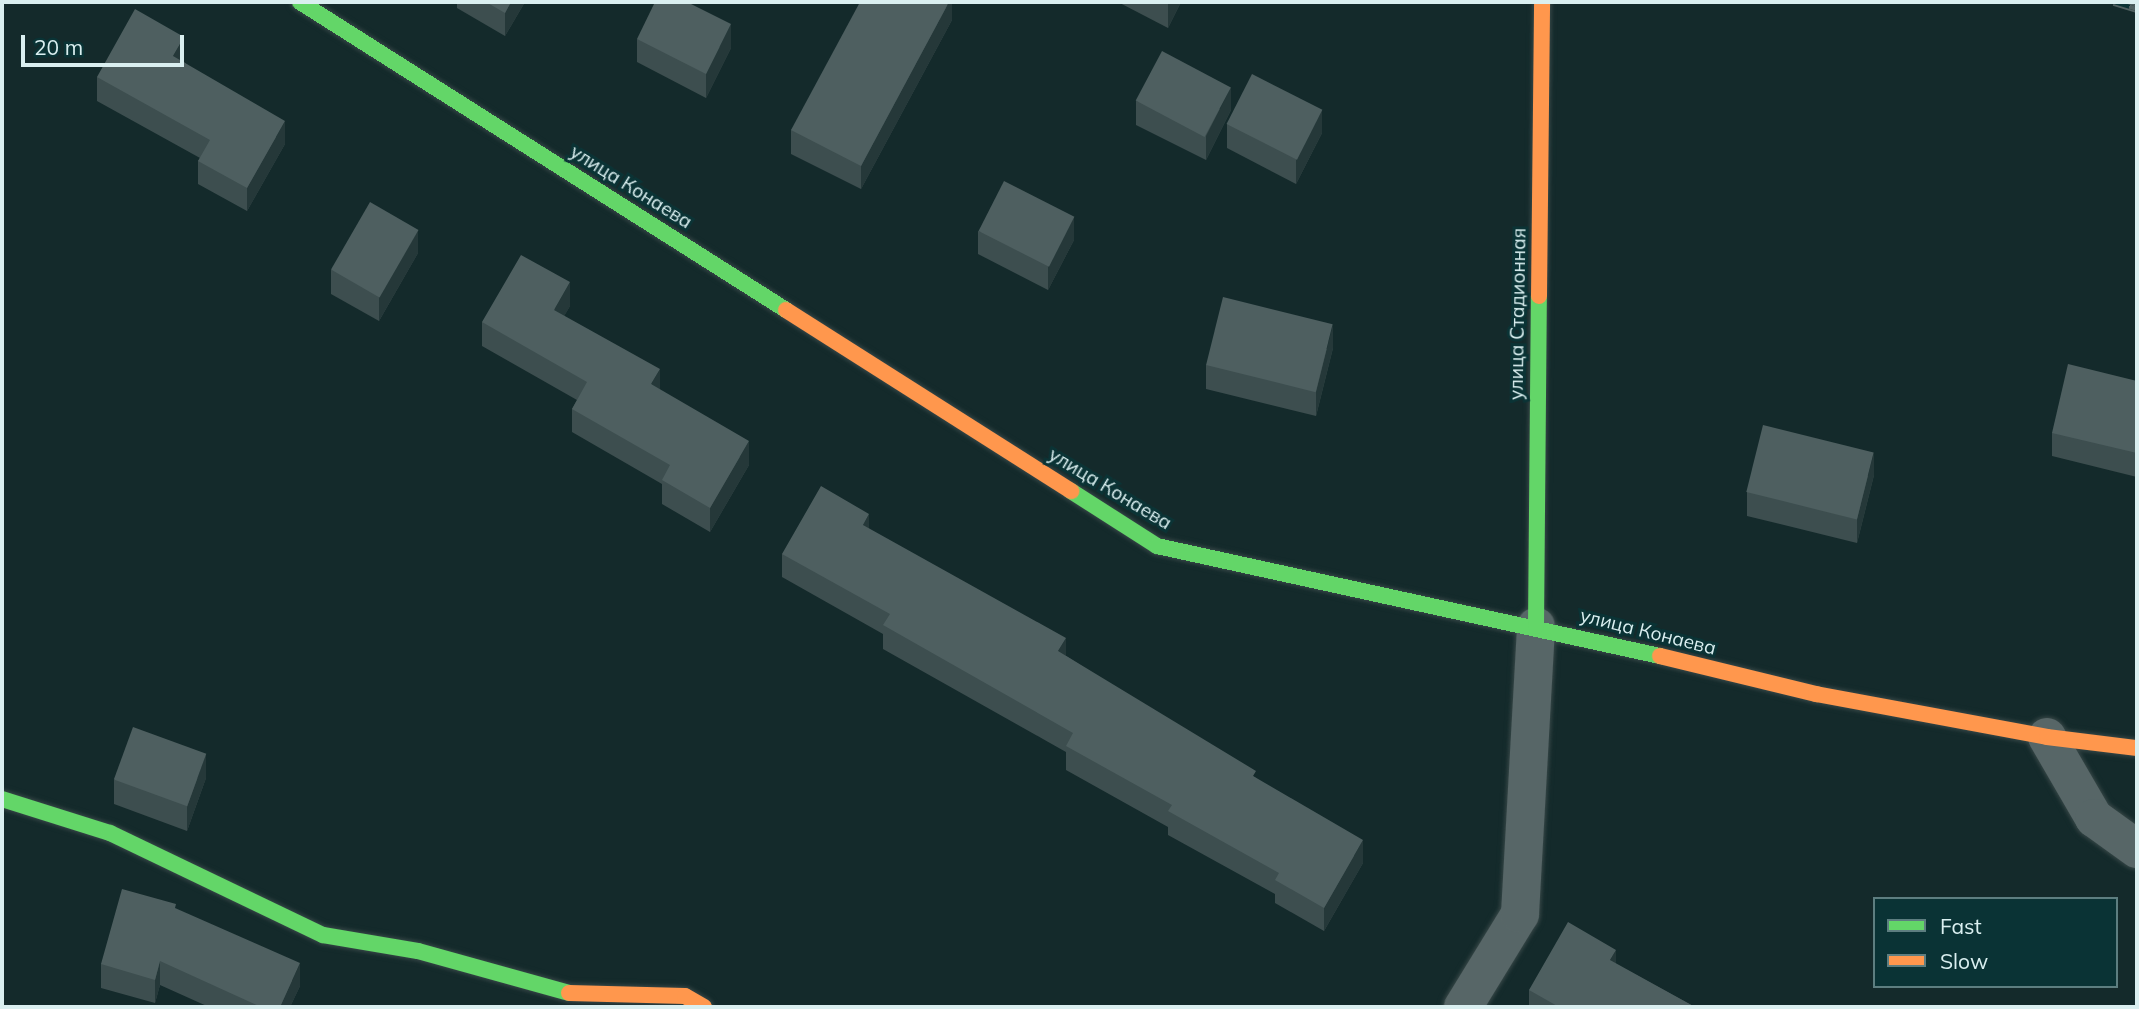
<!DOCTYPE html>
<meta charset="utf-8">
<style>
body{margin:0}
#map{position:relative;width:2139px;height:1009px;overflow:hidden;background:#142a2b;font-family:Mulish,sans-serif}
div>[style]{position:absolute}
.roads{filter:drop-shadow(0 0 2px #374747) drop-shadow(0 0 2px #374747)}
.street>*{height:38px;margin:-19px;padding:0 19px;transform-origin:19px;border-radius:19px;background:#576667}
.fast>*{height:16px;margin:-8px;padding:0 8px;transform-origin:8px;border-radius:8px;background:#63d668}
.slow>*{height:16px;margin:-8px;padding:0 8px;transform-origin:8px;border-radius:8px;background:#ff974d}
.rail>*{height:8px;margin-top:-4px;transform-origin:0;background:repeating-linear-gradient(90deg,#0a3335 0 16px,#506162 0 32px);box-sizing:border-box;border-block:2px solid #506162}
.wall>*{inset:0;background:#3d4e4f}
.shaded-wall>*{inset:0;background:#253839}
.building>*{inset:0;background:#4e5f60;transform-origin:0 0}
span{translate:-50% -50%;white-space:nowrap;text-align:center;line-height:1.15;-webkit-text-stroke:6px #0a3335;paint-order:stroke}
.street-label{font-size:19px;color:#daeff0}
.frame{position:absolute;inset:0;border:4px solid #daeff0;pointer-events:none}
.legend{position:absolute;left:1873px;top:897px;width:245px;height:91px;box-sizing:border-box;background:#0a3335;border:2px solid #5d7e80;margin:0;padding:9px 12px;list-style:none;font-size:21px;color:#daeff0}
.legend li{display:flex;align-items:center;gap:14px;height:35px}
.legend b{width:35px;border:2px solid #5d7e80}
.scale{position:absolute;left:21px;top:35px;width:163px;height:32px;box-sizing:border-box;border:4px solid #daeff0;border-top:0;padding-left:9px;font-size:21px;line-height:24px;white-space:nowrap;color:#daeff0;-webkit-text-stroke:5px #0a3335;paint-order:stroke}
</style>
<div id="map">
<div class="roads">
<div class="street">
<i style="left:2047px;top:737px;width:94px;rotate:59.9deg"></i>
<i style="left:2094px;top:818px;width:53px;rotate:35.8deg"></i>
<i style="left:1463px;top:1007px;width:109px;rotate:-58.5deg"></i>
<i style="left:1520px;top:914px;width:288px;rotate:-86.8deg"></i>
</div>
<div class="fast">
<i style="left:300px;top:2px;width:575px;rotate:32.36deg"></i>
<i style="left:1071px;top:491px;width:102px;rotate:32.6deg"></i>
<i style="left:1157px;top:546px;width:515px;rotate:12.34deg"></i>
<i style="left:1536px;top:626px;width:330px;rotate:-89.5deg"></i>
<i style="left:2px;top:799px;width:113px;rotate:17.5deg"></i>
<i style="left:110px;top:833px;width:236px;rotate:25.6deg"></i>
<i style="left:323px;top:935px;width:96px;rotate:9.6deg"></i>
<i style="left:418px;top:951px;width:157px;rotate:15.5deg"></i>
</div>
<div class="slow">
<i style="left:1539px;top:296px;width:294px;rotate:-89.4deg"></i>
<i style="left:786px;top:310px;width:338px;rotate:32.4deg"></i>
<i style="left:1660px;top:656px;width:161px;rotate:13.7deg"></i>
<i style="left:1816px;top:694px;width:235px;rotate:10.5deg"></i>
<i style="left:2047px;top:737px;width:91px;rotate:7deg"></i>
<i style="left:569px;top:993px;width:116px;rotate:1.5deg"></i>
<i style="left:685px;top:996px;width:22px;rotate:30deg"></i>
</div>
</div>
<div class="rail">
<i style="left:2114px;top:2px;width:24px;rotate:17deg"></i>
</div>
<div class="wall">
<i style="clip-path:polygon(457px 2px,525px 2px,505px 36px,457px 8px)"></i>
<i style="clip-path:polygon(952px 2px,952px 20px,861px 189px,791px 154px,791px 130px)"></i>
<i style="clip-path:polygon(1118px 2px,1181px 2px,1168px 28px)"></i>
<i style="clip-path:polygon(637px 39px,731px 48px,706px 98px,637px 62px)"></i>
<i style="clip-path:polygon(184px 61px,184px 62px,285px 144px,247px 211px,198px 184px,198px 161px,200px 158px,97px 101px,97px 77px)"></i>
<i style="clip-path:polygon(1136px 101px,1231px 110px,1206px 160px,1136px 125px)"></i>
<i style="clip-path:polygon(1227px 124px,1322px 133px,1296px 184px,1227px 148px)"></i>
<i style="clip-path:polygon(978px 231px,1074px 240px,1048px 290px,978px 254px)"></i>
<i style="clip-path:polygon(418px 253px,379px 321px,331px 294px,331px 270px)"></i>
<i style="clip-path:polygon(570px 306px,564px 316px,660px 390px,749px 465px,710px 532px,662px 504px,662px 484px,572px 432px,572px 409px,577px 400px,482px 346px,482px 322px)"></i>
<i style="clip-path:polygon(1333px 348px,1316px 416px,1206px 389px,1206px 365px)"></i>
<i style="clip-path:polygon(2137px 381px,2137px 477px,2052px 456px,2052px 433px)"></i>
<i style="clip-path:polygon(1874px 475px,1857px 543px,1747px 516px,1747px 492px)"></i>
<i style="clip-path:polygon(869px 529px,1256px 778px,1363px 863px,1324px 931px,1275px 903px,1275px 894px,1168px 835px,1168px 827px,1066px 770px,1066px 752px,883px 649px,883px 634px,782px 577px,782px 554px)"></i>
<i style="clip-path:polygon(206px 778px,187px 831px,114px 804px,114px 780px)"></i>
<i style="clip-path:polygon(176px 909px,300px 986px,290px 1007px,209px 1007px,160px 985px,155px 1003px,101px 988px,101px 964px)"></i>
<i style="clip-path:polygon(1616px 964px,1695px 1007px,1529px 1007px,1529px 990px)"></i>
</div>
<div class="shaded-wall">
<i style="clip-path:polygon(511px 2px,525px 2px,505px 36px,505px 13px)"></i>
<i style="clip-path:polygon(949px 2px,952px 2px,952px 20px,861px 189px,861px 166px)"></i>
<i style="clip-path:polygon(1169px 2px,1181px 2px,1168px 28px,1168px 4px)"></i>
<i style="clip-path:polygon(731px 24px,731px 48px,706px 98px,706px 74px)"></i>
<i style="clip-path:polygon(184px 37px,184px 61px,173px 80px,173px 56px)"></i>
<i style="clip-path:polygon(1231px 87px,1231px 110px,1206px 160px,1206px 136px)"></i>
<i style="clip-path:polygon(1322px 110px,1322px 133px,1296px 184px,1296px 160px)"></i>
<i style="clip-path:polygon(285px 121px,285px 144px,247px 211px,247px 188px)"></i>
<i style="clip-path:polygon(1074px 217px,1074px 240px,1048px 290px,1048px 266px)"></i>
<i style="clip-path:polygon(418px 230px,418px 253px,379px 321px,379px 297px)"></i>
<i style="clip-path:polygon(570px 282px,570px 306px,554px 334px,554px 310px)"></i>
<i style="clip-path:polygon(1333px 324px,1333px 348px,1316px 416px,1316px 392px)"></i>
<i style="clip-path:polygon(660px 369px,660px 392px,651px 384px)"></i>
<i style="clip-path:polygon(749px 441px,749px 465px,710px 532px,710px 508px)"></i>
<i style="clip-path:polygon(1874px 452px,1874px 475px,1857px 543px,1857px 519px)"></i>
<i style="clip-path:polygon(869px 514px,869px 537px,863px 525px)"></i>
<i style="clip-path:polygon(1066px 638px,1066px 662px,1058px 651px)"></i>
<i style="clip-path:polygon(206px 754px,206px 778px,187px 831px,187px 807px)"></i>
<i style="clip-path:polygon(1363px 840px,1363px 863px,1324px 931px,1324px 908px)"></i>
<i style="clip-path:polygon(1616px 950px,1616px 974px,1610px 960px)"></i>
<i style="clip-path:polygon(160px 961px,160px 985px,155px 1003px,155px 980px)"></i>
<i style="clip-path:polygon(300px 963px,300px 986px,290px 1007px,280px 1007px)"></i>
</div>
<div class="building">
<i style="clip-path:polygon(486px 2px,511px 2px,505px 13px)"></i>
<i style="clip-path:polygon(655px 2px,687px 2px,731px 24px,706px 74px,637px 39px)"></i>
<i style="clip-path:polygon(860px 2px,949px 2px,861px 166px,791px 130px)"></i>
<i style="clip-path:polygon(135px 9px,184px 37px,173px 56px,285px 121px,247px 188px,198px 161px,210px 140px,97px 77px)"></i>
<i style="left:1162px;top:51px;width:78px;height:56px;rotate:28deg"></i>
<i style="left:1252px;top:74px;width:79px;height:56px;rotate:27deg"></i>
<i style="left:1004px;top:181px;width:79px;height:56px;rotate:27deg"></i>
<i style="left:370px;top:202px;width:56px;height:78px;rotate:30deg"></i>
<i style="clip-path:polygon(521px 255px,570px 282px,554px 310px,660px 369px,651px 384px,749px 441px,710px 508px,662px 480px,670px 465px,572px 409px,587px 382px,482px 322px)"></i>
<i style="left:1223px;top:297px;width:113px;height:70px;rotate:14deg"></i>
<i style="clip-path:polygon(2068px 364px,2137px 381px,2137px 453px,2052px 433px)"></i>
<i style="left:1763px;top:425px;width:114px;height:69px;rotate:14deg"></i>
<i style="clip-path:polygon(821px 486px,869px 514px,863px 525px,1066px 638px,1058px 651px,1256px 771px,1253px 776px,1363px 840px,1324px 908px,1275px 880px,1279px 873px,1168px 811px,1172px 805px,1066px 746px,1073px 733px,883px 625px,890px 614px,782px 554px)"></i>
<i style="left:133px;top:727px;width:78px;height:56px;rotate:20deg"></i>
<i style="clip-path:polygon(122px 889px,176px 904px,175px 908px,300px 963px,280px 1007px,261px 1007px,160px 961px,155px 980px,101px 964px)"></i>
<i style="clip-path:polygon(1568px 922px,1616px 950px,1610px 960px,1695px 1007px,1559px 1007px,1529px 990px)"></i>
</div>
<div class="street-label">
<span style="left:631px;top:187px;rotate:32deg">улица Конаева</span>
<span style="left:1518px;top:314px;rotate:-89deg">улица Стадионная</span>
<span style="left:1110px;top:489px;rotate:31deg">улица Конаева</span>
<span style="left:1648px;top:632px;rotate:14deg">улица Конаева</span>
</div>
<div class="frame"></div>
<ul class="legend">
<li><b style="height:9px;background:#63d668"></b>Fast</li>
<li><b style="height:9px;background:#ff974d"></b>Slow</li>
</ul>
<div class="scale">20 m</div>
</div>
